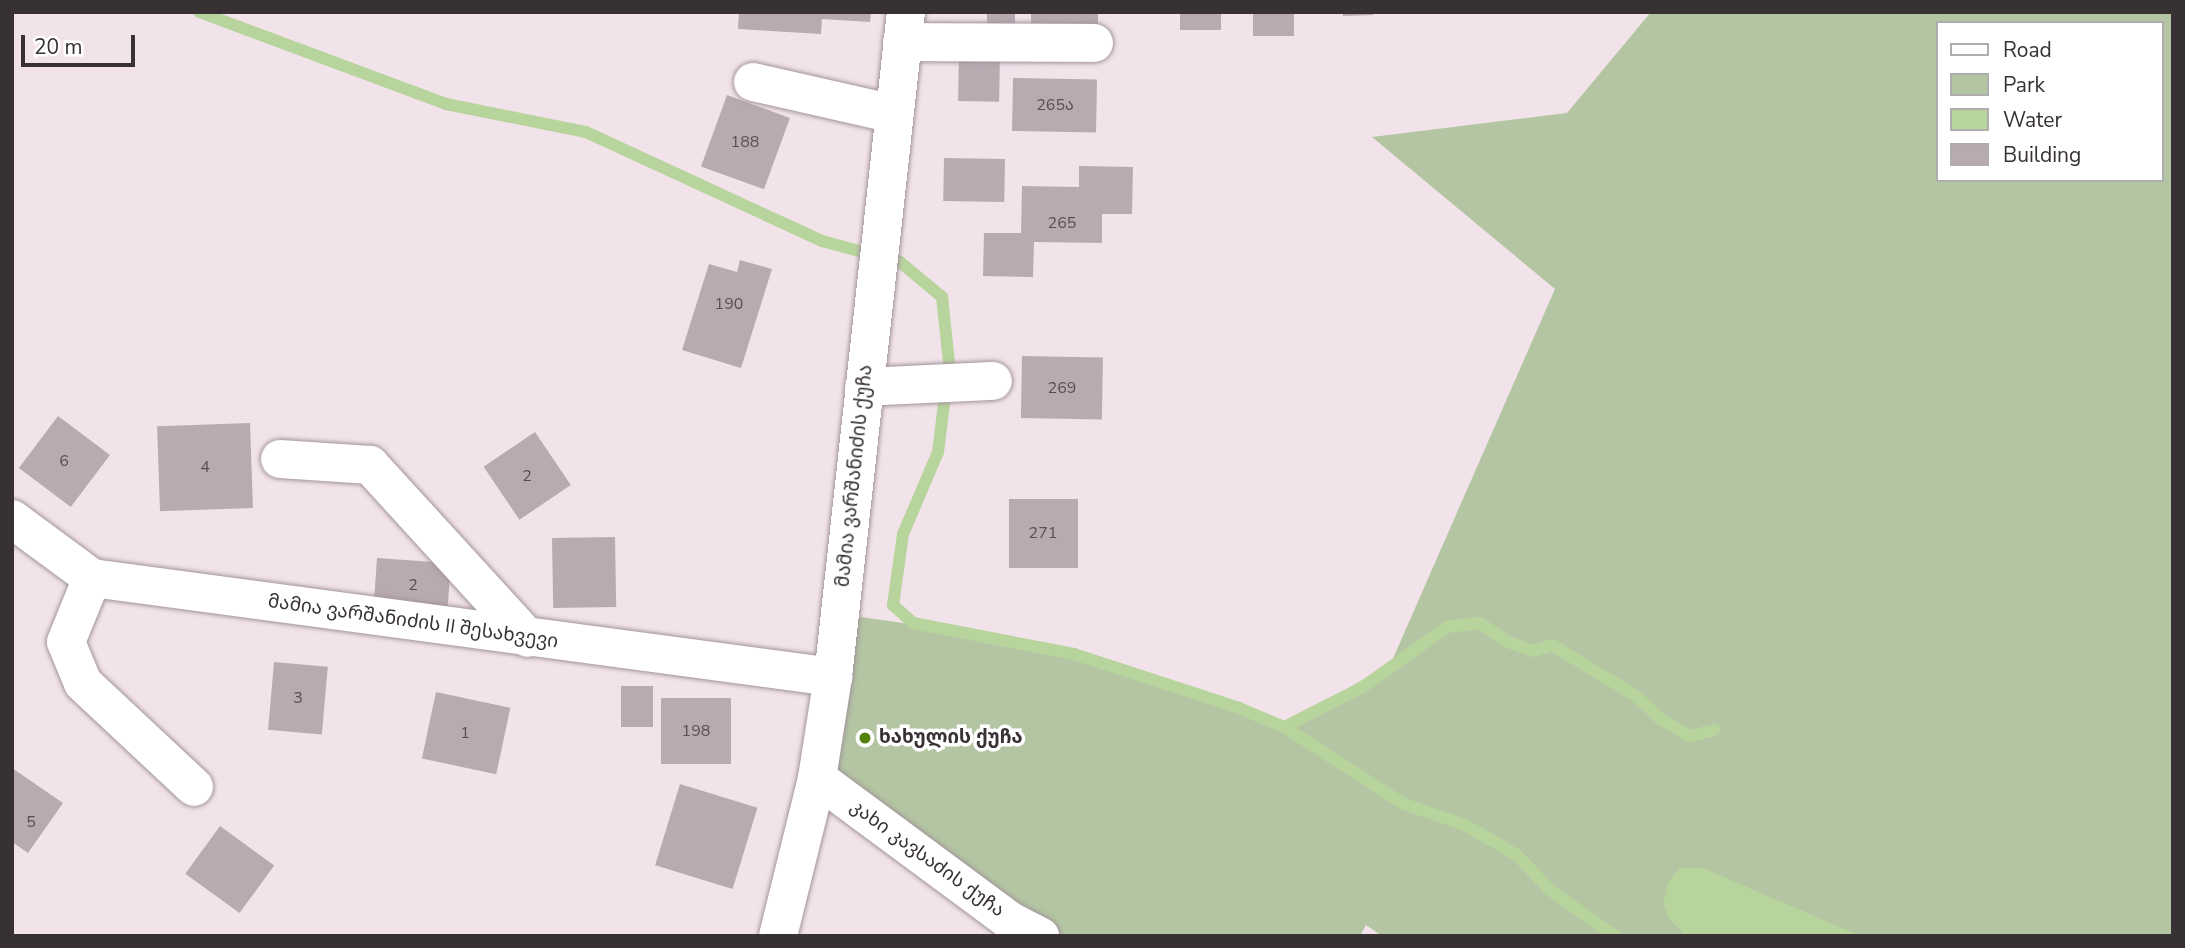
<!DOCTYPE html>
<meta charset="utf-8">
<style>
body{margin:0}
#map{position:relative;width:2185px;height:948px;overflow:hidden;background:#f2e3ea;font-family:"Nunito Sans","Noto Sans Georgian",sans-serif}
div>[style]{position:absolute}
.green>*{inset:0;background:#b3c5a2}
.water>*{inset:0;background:#b8d49d}
.stream>*{height:12px;margin:-6px;padding:0 6px;transform-origin:6px;border-radius:6px;background:#b8d49d}
.building>*{inset:0;background:#b9aab1;transform-origin:0 0}
.roads{filter:drop-shadow(0 0 2px #a3949b) drop-shadow(0 0 2px #a3949b)}
.minor>*{height:38px;margin:-19px;padding:0 19px;transform-origin:19px;border-radius:19px;background:#fff}
.dots>*{width:19px;height:19px;translate:-50% -50%;box-sizing:border-box;border:4px solid #fff;border-radius:50%}
span{translate:-50% -50%;white-space:nowrap;text-align:center;line-height:1.15;-webkit-text-stroke:7px #fff;paint-order:stroke}
.number-label{font-size:16px;color:#584f53}
.number-label span{-webkit-text-stroke-width:0}
.street-label{font-size:19px;color:#373134}
.poi-label{font-size:19px;color:#373134;font-weight:700}
.left{translate:0 -50%;text-align:left}
.frame{position:absolute;inset:0;border:14px solid #373134;pointer-events:none}
.legend{position:absolute;left:1936px;top:21px;width:228px;height:161px;box-sizing:border-box;background:#fff;border:2px solid #afadae;margin:0;padding:9px 12px;list-style:none;font-size:21px;color:#373134}
.legend li{display:flex;align-items:center;gap:14px;height:35px}
.legend b{width:35px;border:2px solid #afadae}
.scale{position:absolute;left:21px;top:35px;width:114px;height:32px;box-sizing:border-box;border:4px solid #373134;border-top:0;padding-left:9px;font-size:21px;line-height:24px;white-space:nowrap;color:#373134;-webkit-text-stroke:5px #fff;paint-order:stroke}
</style>
<div id="map">
<div class="green">
<i style="clip-path:polygon(evenodd,1651px 12px,2173px 12px,2173px 936px,1382px 936px,1366px 925px,1360px 936px,1040px 936px,817px 778px,840px 614px,987px 635px,1074px 654px,1239px 708px,1283px 727px,1391px 663px,1555px 289px,1372px 137px,1567px 113px,1651px 12px,1938px 23px,2162px 23px,2162px 180px,1938px 180px,1938px 23px)"></i>
</div>
<div class="water">
<i style="clip-path:polygon(1680px 868px,1703px 868px,1861px 936px,1686px 936px,1669px 918px,1663px 902px,1669px 881px)"></i>
</div>
<div class="stream">
<i style="left:199px;top:12px;width:264px;rotate:20.4deg"></i>
<i style="left:446px;top:104px;width:143px;rotate:11.3deg"></i>
<i style="left:586px;top:132px;width:260px;rotate:24.8deg"></i>
<i style="left:822px;top:241px;width:81px;rotate:15.1deg"></i>
<i style="left:900px;top:262px;width:55px;rotate:39.8deg"></i>
<i style="left:942px;top:297px;width:66px;rotate:83.9deg"></i>
<i style="left:949px;top:363px;width:90px;rotate:97deg"></i>
<i style="left:938px;top:452px;width:89px;rotate:113.1deg"></i>
<i style="left:903px;top:534px;width:72px;rotate:98deg"></i>
<i style="left:893px;top:605px;width:27px;rotate:42deg"></i>
<i style="left:913px;top:623px;width:164px;rotate:10.9deg"></i>
<i style="left:1074px;top:654px;width:174px;rotate:18.1deg"></i>
<i style="left:1239px;top:708px;width:49px;rotate:22.9deg"></i>
<i style="left:1284px;top:727px;width:143px;rotate:32.7deg"></i>
<i style="left:1404px;top:804px;width:65px;rotate:19deg"></i>
<i style="left:1465px;top:825px;width:60px;rotate:30deg"></i>
<i style="left:1517px;top:855px;width:48px;rotate:46.7deg"></i>
<i style="left:1550px;top:890px;width:80px;rotate:35.3deg"></i>
<i style="left:1284px;top:727px;width:89px;rotate:-26.9deg"></i>
<i style="left:1363px;top:687px;width:103px;rotate:-35.5deg"></i>
<i style="left:1447px;top:627px;width:33px;rotate:-7deg"></i>
<i style="left:1480px;top:623px;width:34px;rotate:34deg"></i>
<i style="left:1508px;top:642px;width:28px;rotate:19deg"></i>
<i style="left:1534px;top:651px;width:19px;rotate:-18deg"></i>
<i style="left:1552px;top:645px;width:98px;rotate:31.3deg"></i>
<i style="left:1636px;top:696px;width:35px;rotate:43deg"></i>
<i style="left:1662px;top:720px;width:32px;rotate:30deg"></i>
<i style="left:1690px;top:736px;width:25px;rotate:-14deg"></i>
</div>
<div class="building">
<i style="clip-path:polygon(739px 12px,871px 12px,870px 22px,822px 19px,821px 34px,738px 29px)"></i>
<i style="left:987px;top:12px;width:28px;height:18px"></i>
<i style="left:1031px;top:12px;width:67px;height:22px"></i>
<i style="left:1180px;top:12px;width:41px;height:18px"></i>
<i style="left:1253px;top:12px;width:41px;height:24px"></i>
<i style="clip-path:polygon(1343px 12px,1373px 12px,1373px 15px,1343px 16px)"></i>
<i style="left:959px;top:50px;width:41px;height:51px;rotate:1deg"></i>
<i style="left:1013px;top:78px;width:84px;height:53px;rotate:1deg"></i>
<i style="left:727px;top:95px;width:67px;height:76px;rotate:20deg"></i>
<i style="left:944px;top:158px;width:61px;height:43px;rotate:1deg"></i>
<i style="clip-path:polygon(1079px 166px,1133px 167px,1132px 214px,1102px 214px,1102px 243px,1034px 242px,1033px 277px,983px 276px,984px 233px,1021px 233px,1022px 186px,1079px 187px)"></i>
<i style="clip-path:polygon(740px 260px,772px 269px,741px 368px,682px 350px,709px 264px,737px 272px)"></i>
<i style="left:1022px;top:356px;width:81px;height:62px;rotate:1deg"></i>
<i style="left:58px;top:416px;width:65px;height:65px;rotate:37deg"></i>
<i style="left:250px;top:423px;width:85px;height:93px;rotate:88deg"></i>
<i style="left:535px;top:432px;width:64px;height:62px;rotate:56deg"></i>
<i style="left:1009px;top:499px;width:69px;height:69px"></i>
<i style="left:615px;top:537px;width:70px;height:63px;rotate:89deg"></i>
<i style="left:377px;top:558px;width:74px;height:49px;rotate:4deg"></i>
<i style="left:274px;top:662px;width:54px;height:68px;rotate:5deg"></i>
<i style="left:621px;top:686px;width:32px;height:41px"></i>
<i style="left:436px;top:692px;width:76px;height:68px;rotate:12deg"></i>
<i style="left:661px;top:698px;width:70px;height:66px"></i>
<i style="clip-path:polygon(12px 768px,63px 803px,28px 853px,12px 842px)"></i>
<i style="left:680px;top:784px;width:81px;height:85px;rotate:17deg"></i>
<i style="left:220px;top:826px;width:67px;height:59px;rotate:36deg"></i>
</div>
<div class="roads">
<div class="minor">
<i style="left:902px;top:42px;width:192px;rotate:0.3deg"></i>
<i style="left:753px;top:82px;width:145px;rotate:12.8deg"></i>
<i style="left:864px;top:387px;width:129px;rotate:-2.7deg"></i>
<i style="left:280px;top:459px;width:90px;rotate:3.8deg"></i>
<i style="left:370px;top:465px;width:234px;rotate:47.6deg"></i>
<i style="left:12px;top:519px;width:99px;rotate:36.4deg"></i>
<i style="left:92px;top:578px;width:748px;rotate:7.61deg"></i>
<i style="left:92px;top:578px;width:69px;rotate:112.1deg"></i>
<i style="left:66px;top:642px;width:44px;rotate:67.5deg"></i>
<i style="left:83px;top:683px;width:152px;rotate:43.1deg"></i>
<i style="left:817px;top:778px;width:240px;rotate:36.5deg"></i>
<i style="left:1010px;top:921px;width:34px;rotate:27deg"></i>
<i style="left:778px;top:936px;width:163px;rotate:-76.1deg"></i>
<i style="left:817px;top:778px;width:102px;rotate:-81deg"></i>
<i style="left:833px;top:677px;width:669px;rotate:-83.74deg"></i>
</div>
</div>
<div class="dots">
<i style="left:865px;top:738px;background:#54810b"></i>
</div>
<div class="number-label">
<span style="left:1055px;top:105px">265ა</span>
<span style="left:745px;top:142px">188</span>
<span style="left:1062px;top:223px">265</span>
<span style="left:729px;top:304px">190</span>
<span style="left:1062px;top:388px">269</span>
<span style="left:64px;top:461px">6</span>
<span style="left:205px;top:467px">4</span>
<span style="left:527px;top:476px">2</span>
<span style="left:1043px;top:533px">271</span>
<span style="left:413px;top:585px">2</span>
<span style="left:298px;top:698px">3</span>
<span style="left:696px;top:731px">198</span>
<span style="left:465px;top:733px">1</span>
<span style="left:31px;top:822px">5</span>
</div>
<div class="street-label">
<span style="left:855px;top:476px;rotate:-84deg">მამია ვარშანიძის ქუჩა</span>
<span style="left:413px;top:622px;rotate:8deg">მამია ვარშანიძის II შესახვევი</span>
<span style="left:927px;top:859px;rotate:36deg">კახი კავსაძის ქუჩა</span>
</div>
<div class="poi-label">
<span class="left" style="left:879px;top:738px">ხახულის ქუჩა</span>
</div>
<div class="frame"></div>
<ul class="legend">
<li><b style="height:9px;background:#fff"></b>Road</li>
<li><b style="height:19px;background:#b3c5a2"></b>Park</li>
<li><b style="height:19px;background:#b8d49d"></b>Water</li>
<li><b style="height:19px;background:#b9aab1"></b>Building</li>
</ul>
<div class="scale">20 m</div>
</div>
